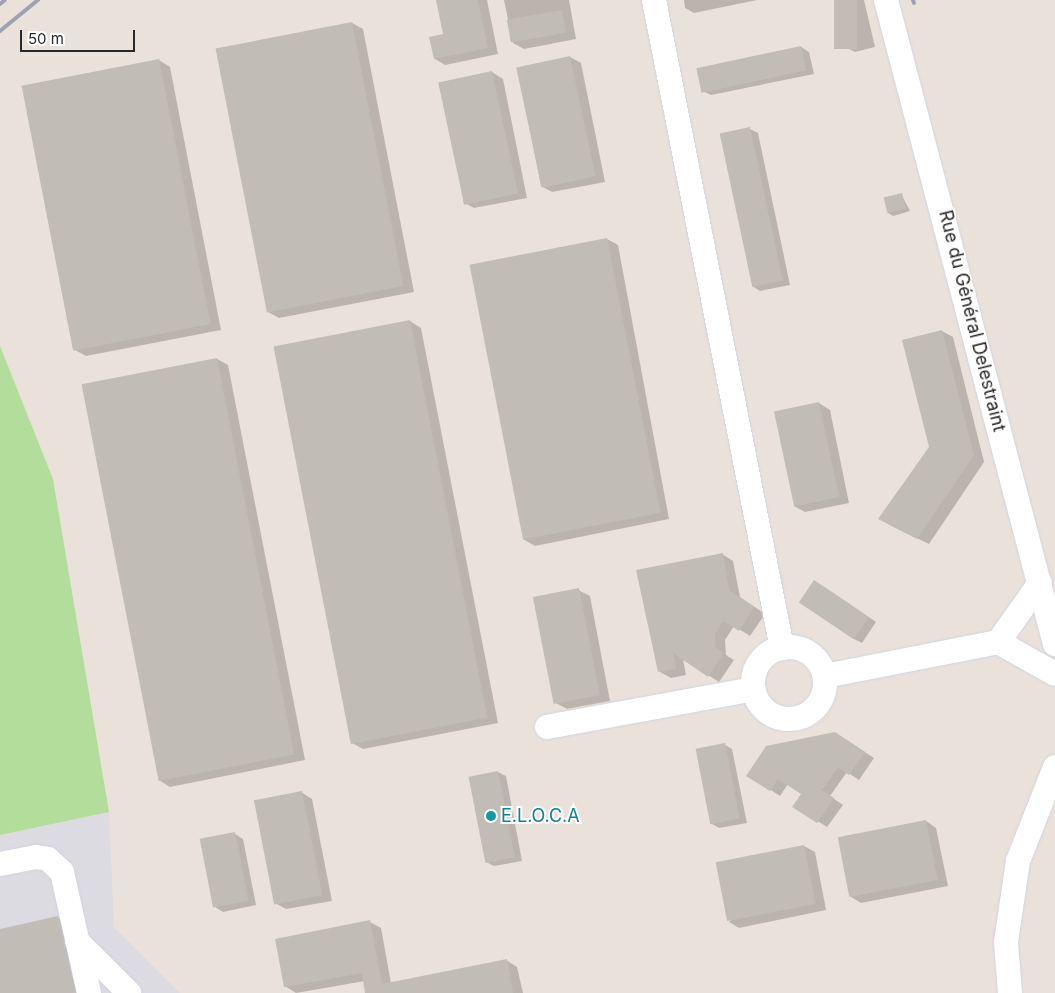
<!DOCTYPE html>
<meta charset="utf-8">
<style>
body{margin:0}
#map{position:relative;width:1055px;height:993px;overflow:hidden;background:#eae2da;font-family:Inter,sans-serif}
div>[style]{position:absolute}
.industrial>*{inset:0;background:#dcdbe2}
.green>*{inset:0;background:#b3dd9a}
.shadow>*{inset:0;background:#0003}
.building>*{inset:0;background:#c2bcb7;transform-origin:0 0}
.roads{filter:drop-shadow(0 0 1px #d0d3e0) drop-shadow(0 0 1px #d0d3e0)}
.minor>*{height:24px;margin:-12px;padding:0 12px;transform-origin:12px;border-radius:12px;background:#fff}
.minor>.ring{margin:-12px;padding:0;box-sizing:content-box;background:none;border:24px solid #fff;border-radius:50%}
.rail>*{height:4px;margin:-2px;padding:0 2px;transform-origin:2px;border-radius:2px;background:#9ea1b1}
.dots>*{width:14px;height:14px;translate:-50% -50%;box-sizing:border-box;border:2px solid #fff;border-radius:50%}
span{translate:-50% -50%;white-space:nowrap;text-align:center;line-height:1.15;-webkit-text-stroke:4px #fff;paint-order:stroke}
.street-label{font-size:18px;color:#282828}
.culture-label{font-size:18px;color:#0d838f}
.left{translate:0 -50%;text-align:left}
.scale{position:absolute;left:20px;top:30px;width:115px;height:22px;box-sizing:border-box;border:2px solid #282828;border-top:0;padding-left:6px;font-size:15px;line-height:18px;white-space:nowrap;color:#282828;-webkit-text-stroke:4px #fff;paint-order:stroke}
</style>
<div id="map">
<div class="industrial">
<i style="clip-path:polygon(109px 812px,114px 927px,180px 993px,0 993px,0 835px)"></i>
</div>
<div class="green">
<i style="clip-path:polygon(0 346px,53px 479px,109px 812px,0 835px)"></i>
</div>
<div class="shadow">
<i style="clip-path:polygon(438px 0,487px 0,498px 54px,445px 65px,435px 59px,445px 35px)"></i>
<i style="clip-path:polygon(504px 0,569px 0,576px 39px,524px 49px,513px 43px)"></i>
<i style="clip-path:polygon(684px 0,757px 0,694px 13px,685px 8px)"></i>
<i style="clip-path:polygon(835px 0,864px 0,875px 47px,855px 52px,847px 48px)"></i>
<i style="clip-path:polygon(352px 23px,363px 29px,414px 292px,279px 318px,268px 312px)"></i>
<i style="clip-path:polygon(801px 47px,809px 52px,814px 74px,711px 95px,703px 91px)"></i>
<i style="clip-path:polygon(570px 57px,581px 63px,605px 182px,552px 192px,541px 186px,518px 68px)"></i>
<i style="clip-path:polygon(159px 60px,170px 67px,221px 330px,86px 356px,75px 350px)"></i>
<i style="clip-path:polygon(492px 72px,503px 79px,527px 198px,474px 208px,463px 202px)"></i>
<i style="clip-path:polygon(750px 129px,758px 133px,790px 285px,760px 291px,752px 286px)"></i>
<i style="clip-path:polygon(901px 194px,910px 211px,893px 216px,888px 213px)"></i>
<i style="clip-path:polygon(607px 239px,618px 245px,669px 519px,535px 546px,523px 539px)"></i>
<i style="clip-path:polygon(410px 321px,421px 328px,498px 723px,363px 749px,352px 743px)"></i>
<i style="clip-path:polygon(942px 331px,953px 337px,984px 462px,929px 544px,890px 525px,930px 447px)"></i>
<i style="clip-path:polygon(217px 359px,228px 365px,305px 760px,170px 787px,159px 780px)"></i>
<i style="clip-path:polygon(819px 403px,830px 410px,849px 503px,805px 512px,794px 506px)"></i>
<i style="clip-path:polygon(722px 554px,733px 561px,740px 597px,765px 614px,750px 636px,734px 626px,725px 640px,726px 655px,734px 660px,719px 682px,683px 659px,686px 675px,671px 678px,660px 672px)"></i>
<i style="clip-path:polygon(823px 586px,876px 622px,862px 643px,854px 639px)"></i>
<i style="clip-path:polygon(578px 590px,590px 596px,610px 701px,567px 709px,556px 703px)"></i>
<i style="clip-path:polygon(845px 739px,874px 758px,859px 780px,847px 772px,830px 796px,843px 805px,827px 827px,794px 806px,802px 794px,788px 784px,780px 796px,748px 775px)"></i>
<i style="clip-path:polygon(725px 745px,732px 749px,747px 823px,719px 828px,712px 824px)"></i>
<i style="clip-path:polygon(498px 772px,506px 776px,522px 861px,494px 866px,486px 862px)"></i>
<i style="clip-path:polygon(301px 792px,312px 799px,332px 901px,286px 909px,275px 903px)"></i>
<i style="clip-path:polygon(926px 821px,936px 828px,948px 886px,861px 903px,851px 897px)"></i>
<i style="clip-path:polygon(235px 834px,243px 839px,256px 905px,223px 912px,215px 907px)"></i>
<i style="clip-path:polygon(804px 846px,815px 852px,826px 910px,739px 928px,729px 922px)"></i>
<i style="clip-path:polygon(58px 918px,69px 924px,85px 993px,0 993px,0 930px)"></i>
<i style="clip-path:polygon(370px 922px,381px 928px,391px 983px,506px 960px,517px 967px,523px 993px,371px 993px,365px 981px,296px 993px,285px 986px)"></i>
</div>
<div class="building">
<i style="clip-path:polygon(436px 0,478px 0,488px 48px,434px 59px,429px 37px,443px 34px)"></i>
<i style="left:834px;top:0;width:23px;height:49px"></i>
<i style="left:562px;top:10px;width:23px;height:56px;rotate:80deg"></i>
<i style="left:352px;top:22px;width:269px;height:139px;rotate:79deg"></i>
<i style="left:801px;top:46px;width:25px;height:107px;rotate:78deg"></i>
<i style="left:570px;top:56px;width:123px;height:55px;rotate:78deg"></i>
<i style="left:159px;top:59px;width:270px;height:140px;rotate:79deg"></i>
<i style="left:492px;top:71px;width:125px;height:55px;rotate:78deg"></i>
<i style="left:750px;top:127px;width:157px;height:31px;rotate:78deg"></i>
<i style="left:902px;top:193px;width:16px;height:19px;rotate:76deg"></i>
<i style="left:607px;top:238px;width:280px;height:140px;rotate:79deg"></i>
<i style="left:410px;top:320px;width:405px;height:139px;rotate:79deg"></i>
<i style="clip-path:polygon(942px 330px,974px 455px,917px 539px,878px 519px,929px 447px,902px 340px)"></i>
<i style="left:217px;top:358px;width:404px;height:138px;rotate:79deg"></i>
<i style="left:819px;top:402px;width:97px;height:46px;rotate:78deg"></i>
<i style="clip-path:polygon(723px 553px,729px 590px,754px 607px,739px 631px,723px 621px,715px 634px,716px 648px,724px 653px,708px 677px,673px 653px,676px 669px,658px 672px,636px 570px)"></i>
<i style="left:814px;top:580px;width:66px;height:27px;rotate:34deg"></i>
<i style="left:579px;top:588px;width:109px;height:47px;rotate:79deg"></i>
<i style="clip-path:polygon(835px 732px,865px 752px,849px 775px,838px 767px,822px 790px,834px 798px,817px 823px,792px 807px,801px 794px,778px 779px,770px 791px,746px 776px,766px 746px)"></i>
<i style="left:725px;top:743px;width:77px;height:30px;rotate:79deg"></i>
<i style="left:498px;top:771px;width:88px;height:30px;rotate:79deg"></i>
<i style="left:302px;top:791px;width:106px;height:49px;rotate:79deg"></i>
<i style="left:926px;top:820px;width:61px;height:90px;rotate:79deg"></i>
<i style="left:235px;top:832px;width:70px;height:36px;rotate:79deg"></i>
<i style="left:804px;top:845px;width:60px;height:90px;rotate:79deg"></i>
<i style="clip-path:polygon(58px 916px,75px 993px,0 993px,0 929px)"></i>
<i style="clip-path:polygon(370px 920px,382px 984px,507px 959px,513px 993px,365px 993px,362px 973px,284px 987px,275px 939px)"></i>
</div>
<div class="roads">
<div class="minor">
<i style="left:654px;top:0;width:661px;rotate:78.83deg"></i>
<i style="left:886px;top:0;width:666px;rotate:75.3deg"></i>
<i style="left:1040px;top:583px;width:72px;rotate:125.4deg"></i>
<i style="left:998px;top:642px;width:65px;rotate:29.3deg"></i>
<i class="ring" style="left:753px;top:647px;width:48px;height:48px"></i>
<i style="left:825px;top:676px;width:176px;rotate:-11.1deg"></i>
<i style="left:547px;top:727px;width:210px;rotate:-10.4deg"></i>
<i style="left:0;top:864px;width:37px;rotate:-11deg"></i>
<i style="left:36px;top:857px;width:12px;rotate:9deg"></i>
<i style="left:48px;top:859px;width:19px;rotate:43deg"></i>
<i style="left:62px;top:872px;width:124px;rotate:77.4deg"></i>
<i style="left:77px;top:941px;width:74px;rotate:45deg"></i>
<i style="left:1010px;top:993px;width:51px;rotate:-94.5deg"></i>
<i style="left:1006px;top:942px;width:82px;rotate:-81.6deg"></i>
<i style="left:1018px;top:861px;width:101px;rotate:-68.5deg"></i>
</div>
</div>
<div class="rail">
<i style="left:913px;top:0;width:3px;rotate:72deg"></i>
<i style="left:0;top:4px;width:6px;rotate:-39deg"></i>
<i style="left:0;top:31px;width:49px;rotate:-39.2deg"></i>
</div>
<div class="dots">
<i style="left:491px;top:816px;background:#0f9aa8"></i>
</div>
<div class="street-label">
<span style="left:972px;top:321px;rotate:76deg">Rue du Général Delestraint</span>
</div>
<div class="culture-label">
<span class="left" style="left:501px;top:816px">E.L.O.C.A</span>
</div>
<div class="scale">50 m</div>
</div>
